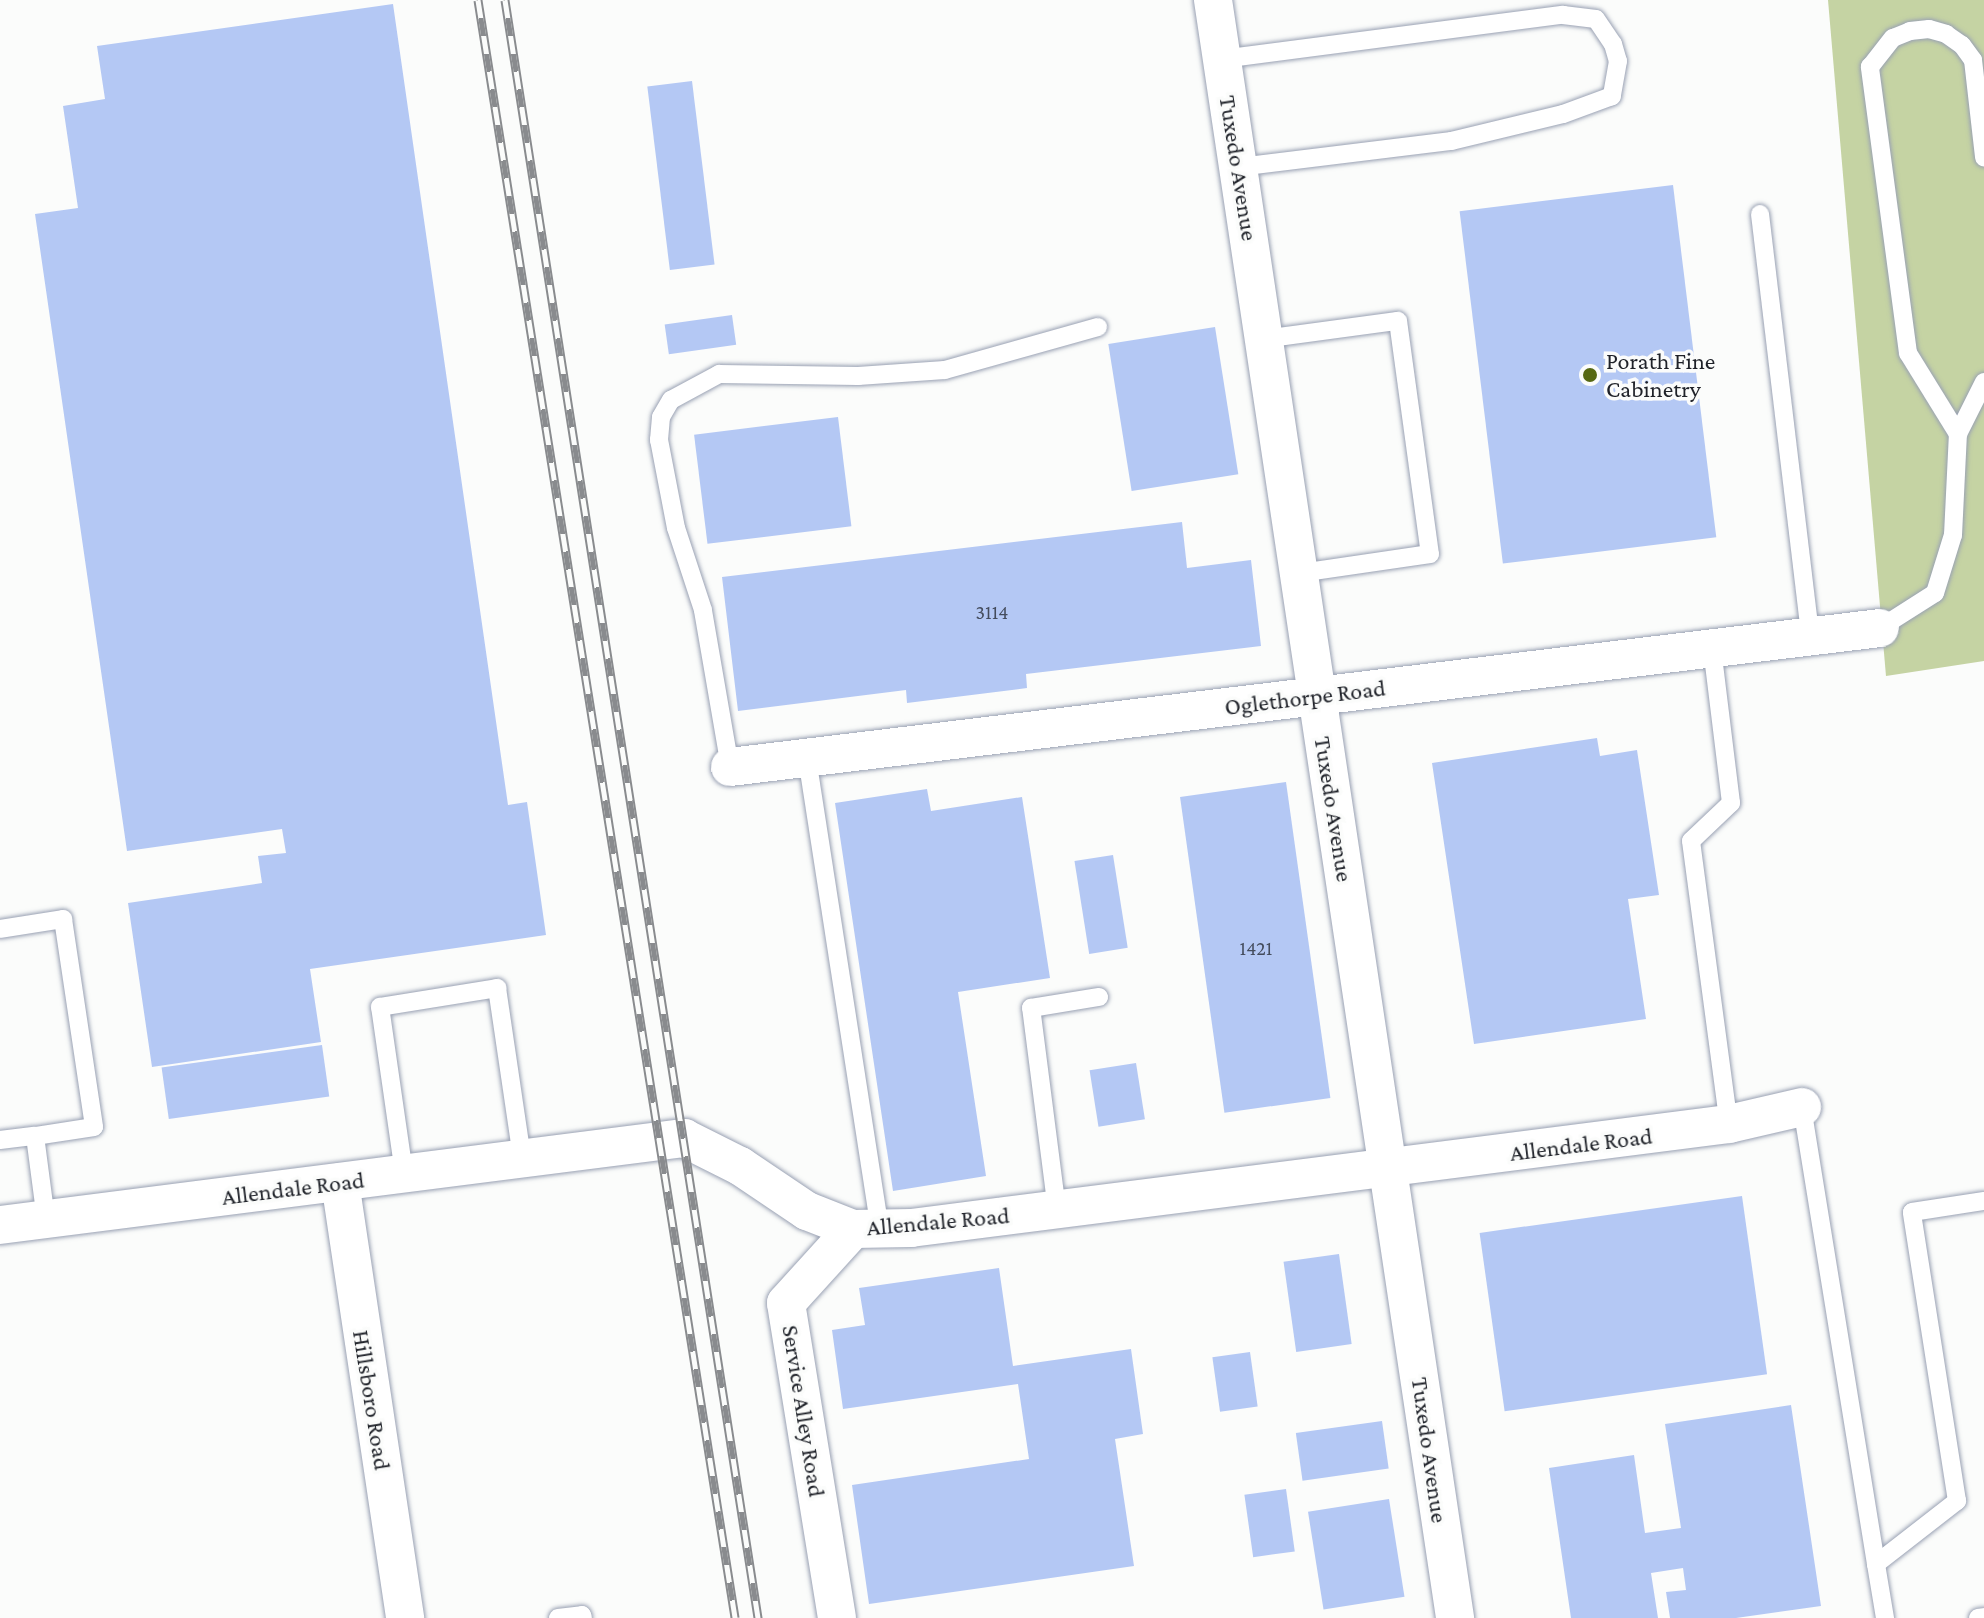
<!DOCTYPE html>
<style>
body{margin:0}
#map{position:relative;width:1984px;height:1618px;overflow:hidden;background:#fbfcfb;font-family:"Crimson Pro",serif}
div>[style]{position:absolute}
.green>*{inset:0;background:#c5d3a3}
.building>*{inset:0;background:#b4c8f4;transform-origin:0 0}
.roads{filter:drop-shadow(0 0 2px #99a1b3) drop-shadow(0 0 2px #99a1b3)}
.lane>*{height:18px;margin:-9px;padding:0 9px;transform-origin:9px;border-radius:9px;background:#fff}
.street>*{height:38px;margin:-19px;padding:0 19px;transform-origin:19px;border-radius:19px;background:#fff}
.rail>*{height:9px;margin-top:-4.5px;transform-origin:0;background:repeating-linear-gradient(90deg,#fbfcfb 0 18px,#898b8e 0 36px);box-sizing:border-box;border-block:2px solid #898b8e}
.dots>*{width:22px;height:22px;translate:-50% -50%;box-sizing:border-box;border:4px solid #fbfcfb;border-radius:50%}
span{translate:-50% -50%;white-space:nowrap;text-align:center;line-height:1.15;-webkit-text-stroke:7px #fbfcfb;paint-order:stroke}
.number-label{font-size:20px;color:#444c5c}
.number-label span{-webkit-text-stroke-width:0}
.street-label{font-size:24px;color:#1f2229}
.poi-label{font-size:24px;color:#1f2229}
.left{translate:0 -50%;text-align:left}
</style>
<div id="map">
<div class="green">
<i style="clip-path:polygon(1828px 0,1984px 0,1984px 661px,1886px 676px)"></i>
</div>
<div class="building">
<i style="clip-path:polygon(393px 4px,508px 805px,527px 802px,546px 935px,310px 969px,321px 1042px,152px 1067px,128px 903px,262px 883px,258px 856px,286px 853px,282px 829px,127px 851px,35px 214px,78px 208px,63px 106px,105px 99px,97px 46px)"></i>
<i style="left:692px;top:81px;width:185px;height:45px;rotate:83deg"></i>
<i style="left:1673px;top:185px;width:355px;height:215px;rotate:83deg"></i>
<i style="left:732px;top:315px;width:30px;height:68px;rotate:82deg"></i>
<i style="left:1215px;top:327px;width:149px;height:108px;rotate:81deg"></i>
<i style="left:838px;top:417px;width:110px;height:145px;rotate:83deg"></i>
<i style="clip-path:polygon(1182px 522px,1187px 568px,1251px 560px,1261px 646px,1026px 674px,1027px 688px,907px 703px,906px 690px,738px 711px,722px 577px)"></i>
<i style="clip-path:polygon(1597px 738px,1600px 756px,1637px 750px,1659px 895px,1628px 899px,1646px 1019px,1474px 1044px,1432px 763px)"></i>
<i style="left:1286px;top:782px;width:319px;height:107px;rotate:82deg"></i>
<i style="clip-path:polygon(927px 789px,931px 811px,1022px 797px,1050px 978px,958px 992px,986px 1176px,893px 1191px,835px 803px)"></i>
<i style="left:1113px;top:855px;width:94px;height:39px;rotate:81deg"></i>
<i style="left:322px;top:1045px;width:52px;height:162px;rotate:82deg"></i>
<i style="left:1136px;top:1063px;width:57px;height:47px;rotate:81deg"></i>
<i style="left:1742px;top:1196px;width:180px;height:265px;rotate:82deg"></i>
<i style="left:1339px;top:1254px;width:91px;height:56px;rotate:82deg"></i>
<i style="clip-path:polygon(999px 1268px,1013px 1366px,1131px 1349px,1143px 1434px,1115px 1439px,1134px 1566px,869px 1604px,852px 1485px,1029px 1459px,1018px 1384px,843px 1409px,832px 1330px,865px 1325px,859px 1288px)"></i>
<i style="left:1250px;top:1352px;width:55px;height:38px;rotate:82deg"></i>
<i style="clip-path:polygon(1791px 1405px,1821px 1606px,1736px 1618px,1670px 1618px,1666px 1592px,1686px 1590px,1683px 1568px,1651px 1573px,1658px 1618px,1571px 1618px,1549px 1468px,1634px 1455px,1645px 1533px,1681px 1528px,1665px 1424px)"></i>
<i style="left:1382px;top:1421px;width:48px;height:87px;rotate:82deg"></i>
<i style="left:1286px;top:1489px;width:63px;height:42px;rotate:82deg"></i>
<i style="left:1389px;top:1499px;width:99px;height:82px;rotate:81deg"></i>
</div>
<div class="roads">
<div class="lane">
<i style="left:1222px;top:59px;width:344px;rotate:-7.4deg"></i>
<i style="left:1563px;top:15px;width:33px;rotate:7deg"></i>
<i style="left:1596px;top:19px;width:30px;rotate:56deg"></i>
<i style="left:1613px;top:44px;width:18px;rotate:74deg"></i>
<i style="left:1618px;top:61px;width:36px;rotate:100deg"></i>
<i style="left:1612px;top:96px;width:52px;rotate:159.8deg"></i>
<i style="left:1563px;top:114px;width:115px;rotate:166.4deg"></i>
<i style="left:1451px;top:141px;width:214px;rotate:173deg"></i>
<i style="left:1760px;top:214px;width:425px;rotate:83.2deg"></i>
<i style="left:1264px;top:339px;width:135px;rotate:-7.7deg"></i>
<i style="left:1398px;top:321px;width:235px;rotate:82.2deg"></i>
<i style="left:1430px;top:554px;width:132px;rotate:171.7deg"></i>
<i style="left:1958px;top:434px;width:95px;rotate:-121.7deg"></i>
<i style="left:1908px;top:353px;width:289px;rotate:-97.6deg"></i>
<i style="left:1870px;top:67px;width:37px;rotate:-52deg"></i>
<i style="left:1893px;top:38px;width:18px;rotate:-22deg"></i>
<i style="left:1910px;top:31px;width:19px;rotate:-6deg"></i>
<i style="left:1929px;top:29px;width:18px;rotate:16deg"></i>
<i style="left:1946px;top:34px;width:19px;rotate:35deg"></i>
<i style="left:1962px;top:45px;width:19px;rotate:54deg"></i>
<i style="left:1973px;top:60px;width:98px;rotate:83.5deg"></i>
<i style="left:1880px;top:628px;width:65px;rotate:-32.5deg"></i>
<i style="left:1935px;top:593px;width:61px;rotate:-72.8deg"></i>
<i style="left:1953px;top:535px;width:101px;rotate:-87.2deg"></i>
<i style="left:1958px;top:434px;width:58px;rotate:-63.4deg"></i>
<i style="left:1712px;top:648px;width:156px;rotate:83deg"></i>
<i style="left:1731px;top:803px;width:55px;rotate:136.5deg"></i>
<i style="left:1691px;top:841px;width:286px;rotate:82.4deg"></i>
<i style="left:807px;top:758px;width:477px;rotate:81.2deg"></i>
<i style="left:730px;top:767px;width:159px;rotate:-99.8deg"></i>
<i style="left:703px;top:610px;width:86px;rotate:-108.2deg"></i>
<i style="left:676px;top:528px;width:90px;rotate:-100.9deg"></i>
<i style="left:659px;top:440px;width:23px;rotate:-85deg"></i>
<i style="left:661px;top:417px;width:20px;rotate:-60deg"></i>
<i style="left:671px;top:400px;width:55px;rotate:-28.4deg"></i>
<i style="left:719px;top:374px;width:139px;rotate:0.8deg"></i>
<i style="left:858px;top:376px;width:87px;rotate:-3.9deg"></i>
<i style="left:945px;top:370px;width:159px;rotate:-15.7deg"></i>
<i style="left:0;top:929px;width:64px;rotate:-9deg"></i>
<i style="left:63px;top:919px;width:210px;rotate:81.5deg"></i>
<i style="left:94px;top:1127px;width:60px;rotate:171.3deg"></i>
<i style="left:35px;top:1136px;width:85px;rotate:82.5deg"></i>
<i style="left:1802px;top:1107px;width:463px;rotate:80.8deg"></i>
<i style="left:0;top:1140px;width:35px;rotate:-7deg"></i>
<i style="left:404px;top:1173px;width:168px;rotate:-98.2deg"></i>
<i style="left:380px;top:1007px;width:119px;rotate:-9.2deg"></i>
<i style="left:497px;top:988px;width:171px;rotate:81.6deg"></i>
<i style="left:1057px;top:1210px;width:204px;rotate:-97.3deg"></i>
<i style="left:1031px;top:1008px;width:69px;rotate:-9.2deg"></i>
<i style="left:558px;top:1618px;width:24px;rotate:-7deg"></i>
<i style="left:582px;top:1615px;width:3px;rotate:72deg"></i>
<i style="left:1885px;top:1618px;width:55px;rotate:-99.5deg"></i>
<i style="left:1876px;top:1564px;width:103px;rotate:-37.9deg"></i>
<i style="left:1957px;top:1501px;width:292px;rotate:-98.9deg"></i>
<i style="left:1912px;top:1212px;width:73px;rotate:-8.7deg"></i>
<i style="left:1978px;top:1618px;width:6px;rotate:-9deg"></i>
</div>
<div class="street">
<i style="left:1213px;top:0;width:1636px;rotate:81.49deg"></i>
<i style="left:730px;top:767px;width:1158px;rotate:-6.89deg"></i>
<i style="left:340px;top:1182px;width:441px;rotate:81.5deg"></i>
<i style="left:0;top:1225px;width:690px;rotate:-7.25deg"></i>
<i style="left:684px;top:1138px;width:63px;rotate:26.6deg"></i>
<i style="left:740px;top:1166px;width:81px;rotate:33.9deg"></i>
<i style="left:807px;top:1211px;width:49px;rotate:21.4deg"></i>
<i style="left:853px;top:1229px;width:58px;rotate:-1deg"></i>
<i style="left:911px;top:1228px;width:825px;rotate:-7.25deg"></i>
<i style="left:1729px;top:1124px;width:75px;rotate:-13.1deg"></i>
<i style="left:837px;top:1618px;width:319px;rotate:-99.2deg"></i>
<i style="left:786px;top:1303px;width:100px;rotate:-47.8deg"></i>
</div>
</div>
<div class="rail">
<i style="left:478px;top:0;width:1638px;rotate:80.97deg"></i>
<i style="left:505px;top:0;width:1638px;rotate:81.11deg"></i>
</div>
<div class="dots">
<i style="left:1590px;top:375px;background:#566812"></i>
</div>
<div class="number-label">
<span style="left:992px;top:612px">3114</span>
<span style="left:1256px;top:948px">1421</span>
</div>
<div class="street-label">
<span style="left:1239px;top:168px;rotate:81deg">Tuxedo Avenue</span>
<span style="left:1305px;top:697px;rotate:-7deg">Oglethorpe Road</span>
<span style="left:1334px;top:809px;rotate:81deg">Tuxedo Avenue</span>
<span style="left:1581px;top:1144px;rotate:-7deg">Allendale Road</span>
<span style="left:293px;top:1188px;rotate:-7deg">Allendale Road</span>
<span style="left:938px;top:1221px;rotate:-5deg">Allendale Road</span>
<span style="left:372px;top:1400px;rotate:81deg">Hillsboro Road</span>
<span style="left:804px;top:1411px;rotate:81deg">Service Alley Road</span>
<span style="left:1430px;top:1450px;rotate:82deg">Tuxedo Avenue</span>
</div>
<div class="poi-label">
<span class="left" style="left:1606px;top:375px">Porath Fine<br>Cabinetry</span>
</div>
</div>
